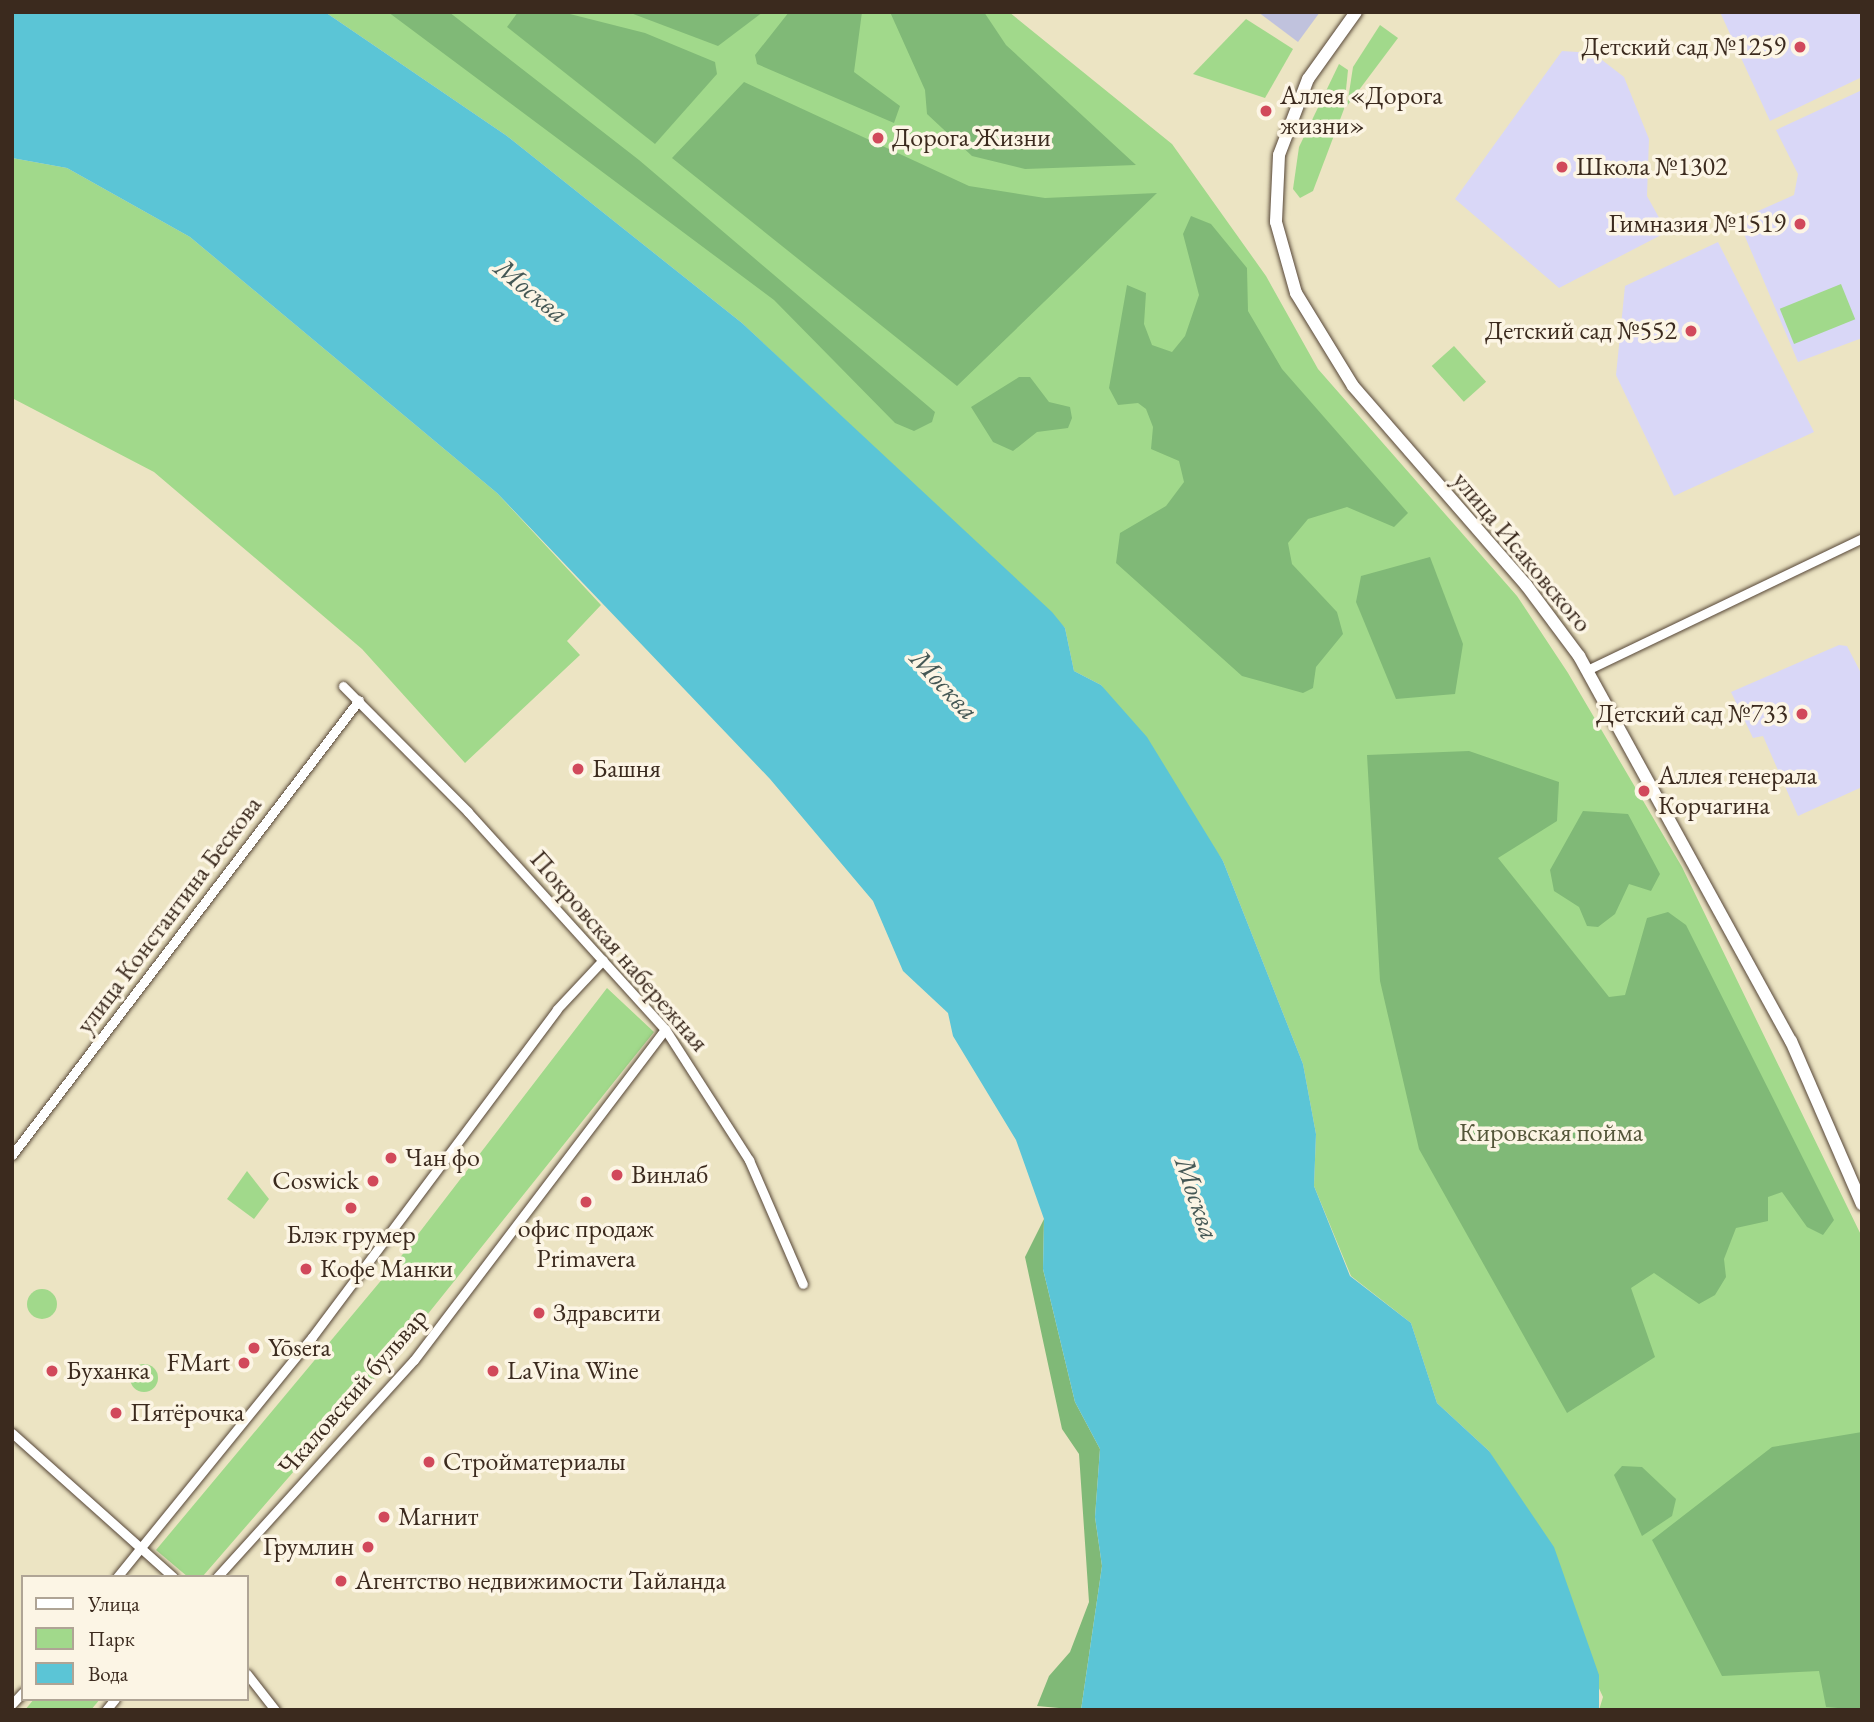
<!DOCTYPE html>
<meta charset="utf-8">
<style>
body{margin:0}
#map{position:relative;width:1874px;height:1722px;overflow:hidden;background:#ece4c3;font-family:"EB Garamond",serif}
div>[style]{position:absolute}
.built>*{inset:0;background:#d9d7f7}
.industrial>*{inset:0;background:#c0c2dd}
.green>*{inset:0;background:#a1d98b;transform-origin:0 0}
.round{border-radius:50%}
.forest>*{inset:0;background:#80b977}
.water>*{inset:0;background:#5bc5d6}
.roads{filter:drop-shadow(0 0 2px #564637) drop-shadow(0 0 2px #564637)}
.street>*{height:9px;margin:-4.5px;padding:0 4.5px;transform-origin:4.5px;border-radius:4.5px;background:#fff}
.secondary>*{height:12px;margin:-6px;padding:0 6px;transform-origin:6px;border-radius:6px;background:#fff}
.dots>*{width:19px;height:19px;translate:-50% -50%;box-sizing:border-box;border:4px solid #fcf5e5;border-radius:50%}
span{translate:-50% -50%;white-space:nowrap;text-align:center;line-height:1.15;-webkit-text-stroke:7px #fcf5e5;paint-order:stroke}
.poi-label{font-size:26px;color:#3b2a1e}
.right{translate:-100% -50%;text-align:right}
.left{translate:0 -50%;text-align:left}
.street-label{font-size:26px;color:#3b2a1e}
.park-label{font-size:26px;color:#545639}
.water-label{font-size:28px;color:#455855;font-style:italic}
.frame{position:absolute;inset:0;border:14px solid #3b2a1e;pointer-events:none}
.legend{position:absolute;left:21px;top:1575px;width:228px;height:126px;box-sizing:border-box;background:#fcf5e5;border:2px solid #afa495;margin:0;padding:9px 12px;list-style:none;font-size:21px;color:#3b2a1e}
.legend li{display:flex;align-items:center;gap:14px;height:35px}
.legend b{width:35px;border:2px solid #afa495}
</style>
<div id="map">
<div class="built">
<i style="clip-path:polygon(1720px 12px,1862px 12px,1862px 77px,1770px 121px)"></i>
<i style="clip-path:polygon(1562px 51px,1593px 53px,1624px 77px,1649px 139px,1647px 196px,1667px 232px,1559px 288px,1455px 199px)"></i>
<i style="clip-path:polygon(1862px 90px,1862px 338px,1798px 362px,1738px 220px,1794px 195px,1798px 174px,1776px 130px)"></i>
<i style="clip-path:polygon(1718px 242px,1814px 432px,1674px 496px,1616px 375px,1625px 286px)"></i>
<i style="clip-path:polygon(1839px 645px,1847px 646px,1862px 675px,1862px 787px,1798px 816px,1763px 736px,1753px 738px,1731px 692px)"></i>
</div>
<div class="industrial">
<i style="clip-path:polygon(1258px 12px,1320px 12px,1298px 42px)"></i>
</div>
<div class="green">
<i style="clip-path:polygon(325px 12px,1009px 12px,1172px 144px,1266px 276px,1318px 369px,1517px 596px,1568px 673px,1682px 867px,1862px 1237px,1862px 1710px,1599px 1710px,1603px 1697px,1489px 1451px,1437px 1403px,1411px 1323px,1351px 1276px,1314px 1186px,1316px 1134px,1303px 1064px,1223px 861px,1101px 685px,1074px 671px,1065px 628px,742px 323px,507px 136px)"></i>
<i style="clip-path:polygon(1246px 19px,1293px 49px,1265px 98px,1193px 74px)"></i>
<i style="clip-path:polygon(1380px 25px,1398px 38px,1347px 106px,1353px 67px)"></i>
<i style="clip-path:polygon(1339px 64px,1348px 70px,1344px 109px,1313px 191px,1300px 198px,1293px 189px,1299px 147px)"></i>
<i style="clip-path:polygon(12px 158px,67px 168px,190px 237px,497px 493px,601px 605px,567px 641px,580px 655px,465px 763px,362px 649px,154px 472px,12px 398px)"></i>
<i style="left:1841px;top:284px;width:38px;height:66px;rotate:68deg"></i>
<i style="left:1454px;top:346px;width:48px;height:30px;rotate:48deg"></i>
<i style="clip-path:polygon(607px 988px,654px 1032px,399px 1350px,203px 1576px,188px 1577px,156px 1550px,399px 1259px)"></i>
<i style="clip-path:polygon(247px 1171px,269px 1199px,254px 1219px,227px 1199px)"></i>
<i class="round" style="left:27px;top:1289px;width:30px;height:30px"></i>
<i class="round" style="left:130px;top:1364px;width:28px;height:28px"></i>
<i style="clip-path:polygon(34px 1699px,100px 1699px,91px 1710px,25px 1710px)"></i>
</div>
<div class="forest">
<i style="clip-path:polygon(388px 12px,449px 12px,639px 160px,935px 412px,932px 422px,914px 431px,895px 423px,774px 300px)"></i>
<i style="clip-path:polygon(518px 12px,562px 12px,645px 33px,715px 62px,717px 74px,655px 144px,507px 27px)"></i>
<i style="clip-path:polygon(628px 12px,763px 12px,718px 46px)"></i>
<i style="clip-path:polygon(789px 12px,862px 12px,854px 72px,900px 106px,894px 123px,757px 64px,755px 55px)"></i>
<i style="clip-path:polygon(890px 12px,984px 12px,1006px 45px,1136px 165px,1025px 169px,972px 156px,927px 114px,925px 90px)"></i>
<i style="clip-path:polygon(744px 82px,969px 186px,1045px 198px,1157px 193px,957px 386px,672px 158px)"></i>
<i style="clip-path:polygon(1191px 216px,1211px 224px,1247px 268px,1248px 311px,1282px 369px,1408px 513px,1394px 527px,1347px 507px,1308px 519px,1288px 543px,1292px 564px,1337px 612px,1343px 634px,1316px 667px,1313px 688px,1303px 693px,1242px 676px,1116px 563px,1120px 533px,1166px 506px,1184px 482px,1179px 461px,1151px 449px,1153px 427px,1146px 409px,1138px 403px,1118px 405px,1109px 388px,1127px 285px,1146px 293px,1144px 324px,1152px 345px,1172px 352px,1185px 336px,1199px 295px,1183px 234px)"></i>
<i style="clip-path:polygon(1019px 377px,1030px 377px,1049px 402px,1070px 407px,1072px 418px,1068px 428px,1037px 432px,1013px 451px,993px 442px,971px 407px)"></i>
<i style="clip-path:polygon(1430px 557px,1463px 644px,1455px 694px,1396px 699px,1356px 602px,1361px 576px)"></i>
<i style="clip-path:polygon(1469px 751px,1559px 782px,1557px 821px,1498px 858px,1609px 997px,1625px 995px,1647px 918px,1668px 912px,1686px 925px,1834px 1220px,1823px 1235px,1807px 1227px,1782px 1192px,1768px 1197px,1768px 1221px,1736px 1228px,1724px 1259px,1726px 1277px,1715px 1295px,1699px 1304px,1654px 1273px,1631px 1288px,1655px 1357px,1567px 1413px,1419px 1149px,1380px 981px,1367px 755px)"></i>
<i style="clip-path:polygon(1583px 811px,1628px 814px,1660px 874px,1651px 891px,1629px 884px,1615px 914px,1598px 927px,1587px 926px,1579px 907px,1554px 891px,1550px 870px)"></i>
<i style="clip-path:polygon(1044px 1219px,1043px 1269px,1075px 1402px,1100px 1449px,1095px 1517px,1102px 1566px,1081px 1710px,1037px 1706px,1049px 1676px,1070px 1652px,1089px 1602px,1079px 1454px,1062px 1429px,1025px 1257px)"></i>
<i style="clip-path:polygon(1862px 1432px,1862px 1710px,1826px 1707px,1819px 1671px,1722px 1676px,1652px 1540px,1772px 1447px)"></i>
<i style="clip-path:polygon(1622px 1466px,1642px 1467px,1676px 1499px,1672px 1516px,1642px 1536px,1614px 1475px)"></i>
</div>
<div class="water">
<i style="clip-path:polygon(12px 12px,325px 12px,507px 136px,742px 323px,1052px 612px,1065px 628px,1074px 671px,1101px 685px,1147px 737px,1223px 861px,1303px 1064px,1316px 1134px,1314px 1186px,1350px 1276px,1411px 1323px,1437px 1403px,1489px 1451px,1554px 1547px,1599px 1675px,1599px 1710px,1081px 1710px,1102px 1566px,1095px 1517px,1100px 1449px,1075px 1402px,1043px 1269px,1044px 1219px,1016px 1140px,953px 1036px,948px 1013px,903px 971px,873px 901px,770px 779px,497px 493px,190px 237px,67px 168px,12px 158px)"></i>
</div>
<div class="roads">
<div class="street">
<i style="left:1587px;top:670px;width:305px;rotate:-25.6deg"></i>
<i style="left:343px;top:686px;width:177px;rotate:45.2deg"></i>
<i style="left:468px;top:812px;width:293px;rotate:47.8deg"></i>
<i style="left:665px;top:1029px;width:156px;rotate:57.3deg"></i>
<i style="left:749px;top:1160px;width:135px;rotate:66.5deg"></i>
<i style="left:12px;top:1155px;width:572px;rotate:-52.67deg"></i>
<i style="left:12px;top:1433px;width:216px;rotate:41.8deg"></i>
<i style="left:117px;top:1577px;width:309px;rotate:-50.9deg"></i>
<i style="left:312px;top:1337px;width:409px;rotate:-53.2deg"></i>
<i style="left:557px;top:1009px;width:67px;rotate:-46.8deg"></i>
<i style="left:217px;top:1577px;width:293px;rotate:-47.8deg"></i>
<i style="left:414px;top:1360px;width:415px;rotate:-52.8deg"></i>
<i style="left:247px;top:1674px;width:46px;rotate:52.1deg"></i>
<i style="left:12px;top:1704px;width:16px;rotate:-47deg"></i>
<i style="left:106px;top:1710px;width:14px;rotate:-51deg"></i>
</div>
<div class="secondary">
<i style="left:1356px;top:12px;width:82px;rotate:125.6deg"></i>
<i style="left:1308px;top:79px;width:81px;rotate:110.9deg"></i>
<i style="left:1279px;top:155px;width:67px;rotate:92.6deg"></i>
<i style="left:1276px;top:222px;width:74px;rotate:74.3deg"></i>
<i style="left:1296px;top:293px;width:109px;rotate:58.5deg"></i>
<i style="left:1353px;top:386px;width:264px;rotate:49deg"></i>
<i style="left:1526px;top:585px;width:89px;rotate:53.3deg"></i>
<i style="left:1579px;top:656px;width:440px;rotate:61.2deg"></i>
<i style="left:1791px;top:1041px;width:178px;rotate:66.5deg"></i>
</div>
</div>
<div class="dots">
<i style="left:1800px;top:47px;background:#d1495b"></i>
<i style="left:1266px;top:111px;background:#d1495b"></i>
<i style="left:878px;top:138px;background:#d1495b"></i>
<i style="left:1562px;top:167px;background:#d1495b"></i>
<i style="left:1800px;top:224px;background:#d1495b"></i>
<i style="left:1691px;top:331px;background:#d1495b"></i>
<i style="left:1802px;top:714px;background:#d1495b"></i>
<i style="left:578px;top:769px;background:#d1495b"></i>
<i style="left:1644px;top:791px;background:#d1495b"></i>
<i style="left:391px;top:1158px;background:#d1495b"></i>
<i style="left:617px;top:1175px;background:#d1495b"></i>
<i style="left:373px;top:1181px;background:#d1495b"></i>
<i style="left:586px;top:1202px;background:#d1495b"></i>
<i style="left:351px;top:1208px;background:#d1495b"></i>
<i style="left:306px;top:1269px;background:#d1495b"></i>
<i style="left:539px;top:1313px;background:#d1495b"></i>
<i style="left:254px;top:1348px;background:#d1495b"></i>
<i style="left:244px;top:1363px;background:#d1495b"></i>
<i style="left:52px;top:1371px;background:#d1495b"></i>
<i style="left:493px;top:1371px;background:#d1495b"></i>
<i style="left:116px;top:1413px;background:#d1495b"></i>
<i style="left:429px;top:1462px;background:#d1495b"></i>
<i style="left:384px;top:1517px;background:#d1495b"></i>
<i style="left:368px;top:1547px;background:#d1495b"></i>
<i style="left:341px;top:1581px;background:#d1495b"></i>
</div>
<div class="poi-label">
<span class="right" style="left:1786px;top:47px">Детский сад №1259</span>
<span class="left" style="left:1280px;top:111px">Аллея «Дорога<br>жизни»</span>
<span class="left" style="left:892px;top:138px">Дорога Жизни</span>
<span class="left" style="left:1576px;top:167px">Школа №1302</span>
<span class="right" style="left:1786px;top:224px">Гимназия №1519</span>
<span class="right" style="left:1677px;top:331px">Детский сад №552</span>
<span class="right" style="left:1788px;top:714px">Детский сад №733</span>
<span class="left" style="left:592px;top:769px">Башня</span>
<span class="left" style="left:1658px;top:791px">Аллея генерала<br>Корчагина</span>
<span class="left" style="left:405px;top:1158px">Чан фо</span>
<span class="left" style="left:631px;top:1175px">Винлаб</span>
<span class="right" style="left:359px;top:1181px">Coswick</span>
<span style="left:586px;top:1244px">офис продаж<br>Primavera</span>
<span style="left:351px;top:1235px">Блэк грумер</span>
<span class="left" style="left:320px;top:1269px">Кофе Манки</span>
<span class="left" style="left:553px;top:1313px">Здравсити</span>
<span class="left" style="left:268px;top:1348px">Yōsera</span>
<span class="right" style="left:230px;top:1363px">FMart</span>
<span class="left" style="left:66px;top:1371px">Буханка</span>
<span class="left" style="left:507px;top:1371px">LaVina Wine</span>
<span class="left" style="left:130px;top:1413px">Пятёрочка</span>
<span class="left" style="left:443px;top:1462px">Стройматериалы</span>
<span class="left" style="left:398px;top:1517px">Магнит</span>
<span class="right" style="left:354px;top:1547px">Грумлин</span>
<span class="left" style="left:355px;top:1581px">Агентство недвижимости Тайланда</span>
</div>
<div class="street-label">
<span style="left:1522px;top:552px;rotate:50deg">улица Исаковского</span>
<span style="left:169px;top:915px;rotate:-53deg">улица Константина Бескова</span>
<span style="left:619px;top:951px;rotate:49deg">Покровская набережная</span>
<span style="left:353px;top:1392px;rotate:-49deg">Чкаловский бульвар</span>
</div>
<div class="park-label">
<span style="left:1551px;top:1133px">Кировская пойма</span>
</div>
<div class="water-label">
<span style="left:532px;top:290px;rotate:39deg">Москва</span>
<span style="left:945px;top:684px;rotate:47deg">Москва</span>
<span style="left:1198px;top:1198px;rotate:71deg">Москва</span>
</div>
<div class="frame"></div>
<ul class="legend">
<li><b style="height:9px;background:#fff"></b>Улица</li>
<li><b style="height:19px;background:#a1d98b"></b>Парк</li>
<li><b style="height:19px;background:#5bc5d6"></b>Вода</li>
</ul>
</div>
